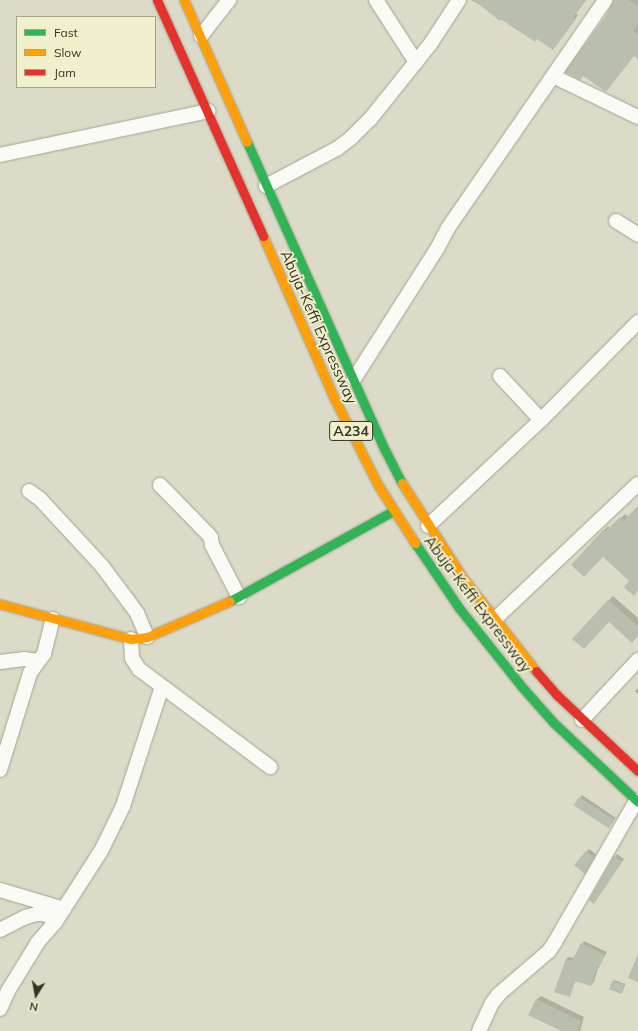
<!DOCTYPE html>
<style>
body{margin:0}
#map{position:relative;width:638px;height:1031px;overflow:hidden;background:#dcdbc7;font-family:Mulish,sans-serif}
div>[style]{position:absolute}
.shadow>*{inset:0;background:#0003;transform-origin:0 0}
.building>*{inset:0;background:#babeaf;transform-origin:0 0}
.roads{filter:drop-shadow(0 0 1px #a4a394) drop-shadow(0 0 1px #a4a394)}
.street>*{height:14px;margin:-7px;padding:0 7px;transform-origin:7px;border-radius:7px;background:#fafaf7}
.fast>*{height:9px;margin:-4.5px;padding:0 4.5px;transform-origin:4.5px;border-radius:4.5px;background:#30b455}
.slow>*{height:9px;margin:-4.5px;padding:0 4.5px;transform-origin:4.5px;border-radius:4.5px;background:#ff9f0a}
.jam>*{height:9px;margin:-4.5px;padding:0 4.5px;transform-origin:4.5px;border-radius:4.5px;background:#e5322d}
span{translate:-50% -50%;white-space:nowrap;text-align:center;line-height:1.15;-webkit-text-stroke:3.5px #f1f0cc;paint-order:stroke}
.shield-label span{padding:1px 3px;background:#f1f0cc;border:1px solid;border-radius:3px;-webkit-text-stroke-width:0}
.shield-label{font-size:14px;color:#353426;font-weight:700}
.street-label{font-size:15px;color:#353426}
.legend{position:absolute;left:16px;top:16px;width:140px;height:72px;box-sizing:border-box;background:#f1f0cc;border:1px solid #a6a58a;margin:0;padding:5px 7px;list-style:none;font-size:12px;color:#353426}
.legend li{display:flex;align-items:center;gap:8px;height:20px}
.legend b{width:20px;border:1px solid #a6a58a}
.north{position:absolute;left:16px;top:975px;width:40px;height:40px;-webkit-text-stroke:3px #f1f0cc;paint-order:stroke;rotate:191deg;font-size:11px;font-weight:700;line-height:16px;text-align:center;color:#353426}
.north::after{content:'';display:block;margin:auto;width:14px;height:18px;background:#353426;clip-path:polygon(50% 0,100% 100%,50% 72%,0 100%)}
</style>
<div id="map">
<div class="shadow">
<i style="clip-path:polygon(472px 0,586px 0,576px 14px,578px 15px,553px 49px,537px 38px,519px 31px)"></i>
<i style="clip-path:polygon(614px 0,638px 0,638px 58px,608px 14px)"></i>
<i style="clip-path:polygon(638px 507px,638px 590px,631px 581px,603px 531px,608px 526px,610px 529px,625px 514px,628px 517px)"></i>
<i style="clip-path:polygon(613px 596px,638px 618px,638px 635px,609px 621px,574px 639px)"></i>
<i style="clip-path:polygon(638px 688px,638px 694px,635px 691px)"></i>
<i style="clip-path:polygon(582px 795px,616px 818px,609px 827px,580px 798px)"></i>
<i style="clip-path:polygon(589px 849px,596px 854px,587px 870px,575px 865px)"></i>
<i style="clip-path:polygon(617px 854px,624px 859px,594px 903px,615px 857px)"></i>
<i style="clip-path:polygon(584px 941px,607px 952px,598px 968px,594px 982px,591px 985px,576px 980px,569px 996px,566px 959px,569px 957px,574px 958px)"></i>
<i style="left:614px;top:980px;width:12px;height:10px;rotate:20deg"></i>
<i style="clip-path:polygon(541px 996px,584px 1017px,580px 1031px,563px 1031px,536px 1000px)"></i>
</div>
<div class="building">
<i style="clip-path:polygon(471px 0,586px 0,573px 17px,576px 19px,553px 50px,537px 39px,535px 42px,501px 19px,500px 21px,486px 10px,487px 9px)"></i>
<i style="clip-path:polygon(613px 0,629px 0,638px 6px,638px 24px,633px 31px,638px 35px,638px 59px,634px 56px,606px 92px,583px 76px,580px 80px,565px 72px,607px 14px)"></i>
<i style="clip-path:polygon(638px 506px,638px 590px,634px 596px,624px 587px,629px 581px,603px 557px,584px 577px,571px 565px,603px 530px,605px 532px,620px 517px,623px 521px)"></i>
<i style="clip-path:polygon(608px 600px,638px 626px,638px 636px,632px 643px,609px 622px,584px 649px,572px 639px)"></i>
<i style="left:579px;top:797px;width:42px;height:10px;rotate:33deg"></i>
<i style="clip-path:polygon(586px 851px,594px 857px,585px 874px,574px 865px)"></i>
<i style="clip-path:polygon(614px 856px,622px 862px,594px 904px,589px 900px)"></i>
<i style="clip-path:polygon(581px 943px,605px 955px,599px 968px,597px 967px,591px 986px,575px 981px,570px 997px,554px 992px,566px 959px,572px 961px)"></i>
<i style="clip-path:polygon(638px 954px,638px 982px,628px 978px)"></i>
<i style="left:612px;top:981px;width:13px;height:9px;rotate:18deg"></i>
<i style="clip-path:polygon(536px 999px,581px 1021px,578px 1031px,561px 1031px,528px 1015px)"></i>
</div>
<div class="roads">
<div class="street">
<i style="left:376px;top:0;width:74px;rotate:57.2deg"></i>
<i style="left:201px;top:36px;width:46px;rotate:-52.1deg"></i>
<i style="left:553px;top:76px;width:94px;rotate:25.8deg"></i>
<i style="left:0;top:155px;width:213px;rotate:-11.9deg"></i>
<i style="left:266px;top:186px;width:81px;rotate:-27.8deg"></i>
<i style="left:338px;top:148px;width:16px;rotate:-38deg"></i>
<i style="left:351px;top:138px;width:28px;rotate:-45deg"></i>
<i style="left:371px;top:118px;width:96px;rotate:-51.3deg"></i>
<i style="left:431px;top:43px;width:51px;rotate:-56.9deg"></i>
<i style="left:616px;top:221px;width:26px;rotate:32deg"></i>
<i style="left:500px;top:376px;width:60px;rotate:47deg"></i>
<i style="left:354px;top:379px;width:156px;rotate:-57.5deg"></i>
<i style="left:438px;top:247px;width:21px;rotate:-62deg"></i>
<i style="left:448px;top:228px;width:277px;rotate:-55.4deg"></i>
<i style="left:160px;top:485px;width:69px;rotate:45.6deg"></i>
<i style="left:208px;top:534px;width:5px;rotate:53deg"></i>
<i style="left:211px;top:538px;width:7px;rotate:82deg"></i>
<i style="left:212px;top:545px;width:59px;rotate:62.6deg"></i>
<i style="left:29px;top:491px;width:14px;rotate:36deg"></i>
<i style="left:40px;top:499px;width:91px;rotate:47.2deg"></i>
<i style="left:102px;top:566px;width:59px;rotate:53.3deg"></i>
<i style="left:137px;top:613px;width:26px;rotate:67deg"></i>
<i style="left:428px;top:526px;width:155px;rotate:-43.2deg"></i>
<i style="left:541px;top:420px;width:138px;rotate:-45.3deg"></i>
<i style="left:494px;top:620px;width:198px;rotate:-43.4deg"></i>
<i style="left:131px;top:639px;width:19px;rotate:87deg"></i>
<i style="left:132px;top:658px;width:13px;rotate:58deg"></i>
<i style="left:139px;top:669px;width:164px;rotate:36.8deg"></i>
<i style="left:0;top:662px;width:24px;rotate:-7deg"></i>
<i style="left:24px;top:659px;width:14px;rotate:8deg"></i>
<i style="left:582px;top:720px;width:82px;rotate:-47deg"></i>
<i style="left:0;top:770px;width:102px;rotate:-72.8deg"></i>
<i style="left:30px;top:673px;width:24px;rotate:-54deg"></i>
<i style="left:44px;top:654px;width:36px;rotate:-76deg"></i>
<i style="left:0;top:890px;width:67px;rotate:16.5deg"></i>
<i style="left:0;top:930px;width:29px;rotate:-27deg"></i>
<i style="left:26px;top:917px;width:10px;rotate:-17deg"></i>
<i style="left:36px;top:914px;width:9px"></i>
<i style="left:45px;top:914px;width:13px;rotate:32deg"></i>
<i style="left:0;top:1009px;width:20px;rotate:-66deg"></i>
<i style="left:8px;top:991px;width:57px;rotate:-58.5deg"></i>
<i style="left:38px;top:942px;width:28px;rotate:-49deg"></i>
<i style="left:56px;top:921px;width:83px;rotate:-57.3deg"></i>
<i style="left:101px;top:851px;width:50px;rotate:-63.9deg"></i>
<i style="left:123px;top:806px;width:125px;rotate:-71.9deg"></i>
<i style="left:479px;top:1031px;width:31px;rotate:-65deg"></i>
<i style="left:492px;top:1003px;width:11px;rotate:-52deg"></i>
<i style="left:499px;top:994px;width:66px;rotate:-40.7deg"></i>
<i style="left:549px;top:951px;width:11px;rotate:-56deg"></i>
<i style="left:555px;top:942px;width:163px;rotate:-60.1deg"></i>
</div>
<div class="fast">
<i style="left:247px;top:142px;width:338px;rotate:65.9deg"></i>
<i style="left:385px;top:450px;width:37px;rotate:63deg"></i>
<i style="left:415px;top:543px;width:78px;rotate:55.9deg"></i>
<i style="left:459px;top:608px;width:101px;rotate:51.4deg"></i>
<i style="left:522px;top:687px;width:48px;rotate:48.4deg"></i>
<i style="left:554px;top:723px;width:115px;rotate:43.2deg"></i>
<i style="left:230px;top:601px;width:186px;rotate:-28.9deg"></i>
</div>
<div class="slow">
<i style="left:184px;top:0;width:155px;rotate:66.1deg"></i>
<i style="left:263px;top:236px;width:177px;rotate:66.3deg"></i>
<i style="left:334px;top:398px;width:97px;rotate:63.2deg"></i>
<i style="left:378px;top:485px;width:69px;rotate:57.5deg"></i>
<i style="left:402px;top:483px;width:113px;rotate:57.3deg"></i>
<i style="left:463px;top:578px;width:118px;rotate:51.9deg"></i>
<i style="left:0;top:604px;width:136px;rotate:15deg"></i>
<i style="left:131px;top:639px;width:16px;rotate:-7deg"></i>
<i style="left:147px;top:637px;width:90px;rotate:-23.4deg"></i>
</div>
<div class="jam">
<i style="left:157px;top:0;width:259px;rotate:65.8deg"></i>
<i style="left:536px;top:671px;width:32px;rotate:49deg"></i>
<i style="left:557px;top:695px;width:111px;rotate:43.2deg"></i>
</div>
</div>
<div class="shield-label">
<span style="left:351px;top:431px">A234</span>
</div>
<div class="street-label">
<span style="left:319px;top:327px;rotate:66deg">Abuja-Keffi Expressway</span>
<span style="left:478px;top:604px;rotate:53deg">Abuja-Keffi Expressway</span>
</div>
<ul class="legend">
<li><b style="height:5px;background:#30b455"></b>Fast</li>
<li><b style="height:5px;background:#ff9f0a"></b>Slow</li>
<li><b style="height:5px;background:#e5322d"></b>Jam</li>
</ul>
<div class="north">N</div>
</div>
